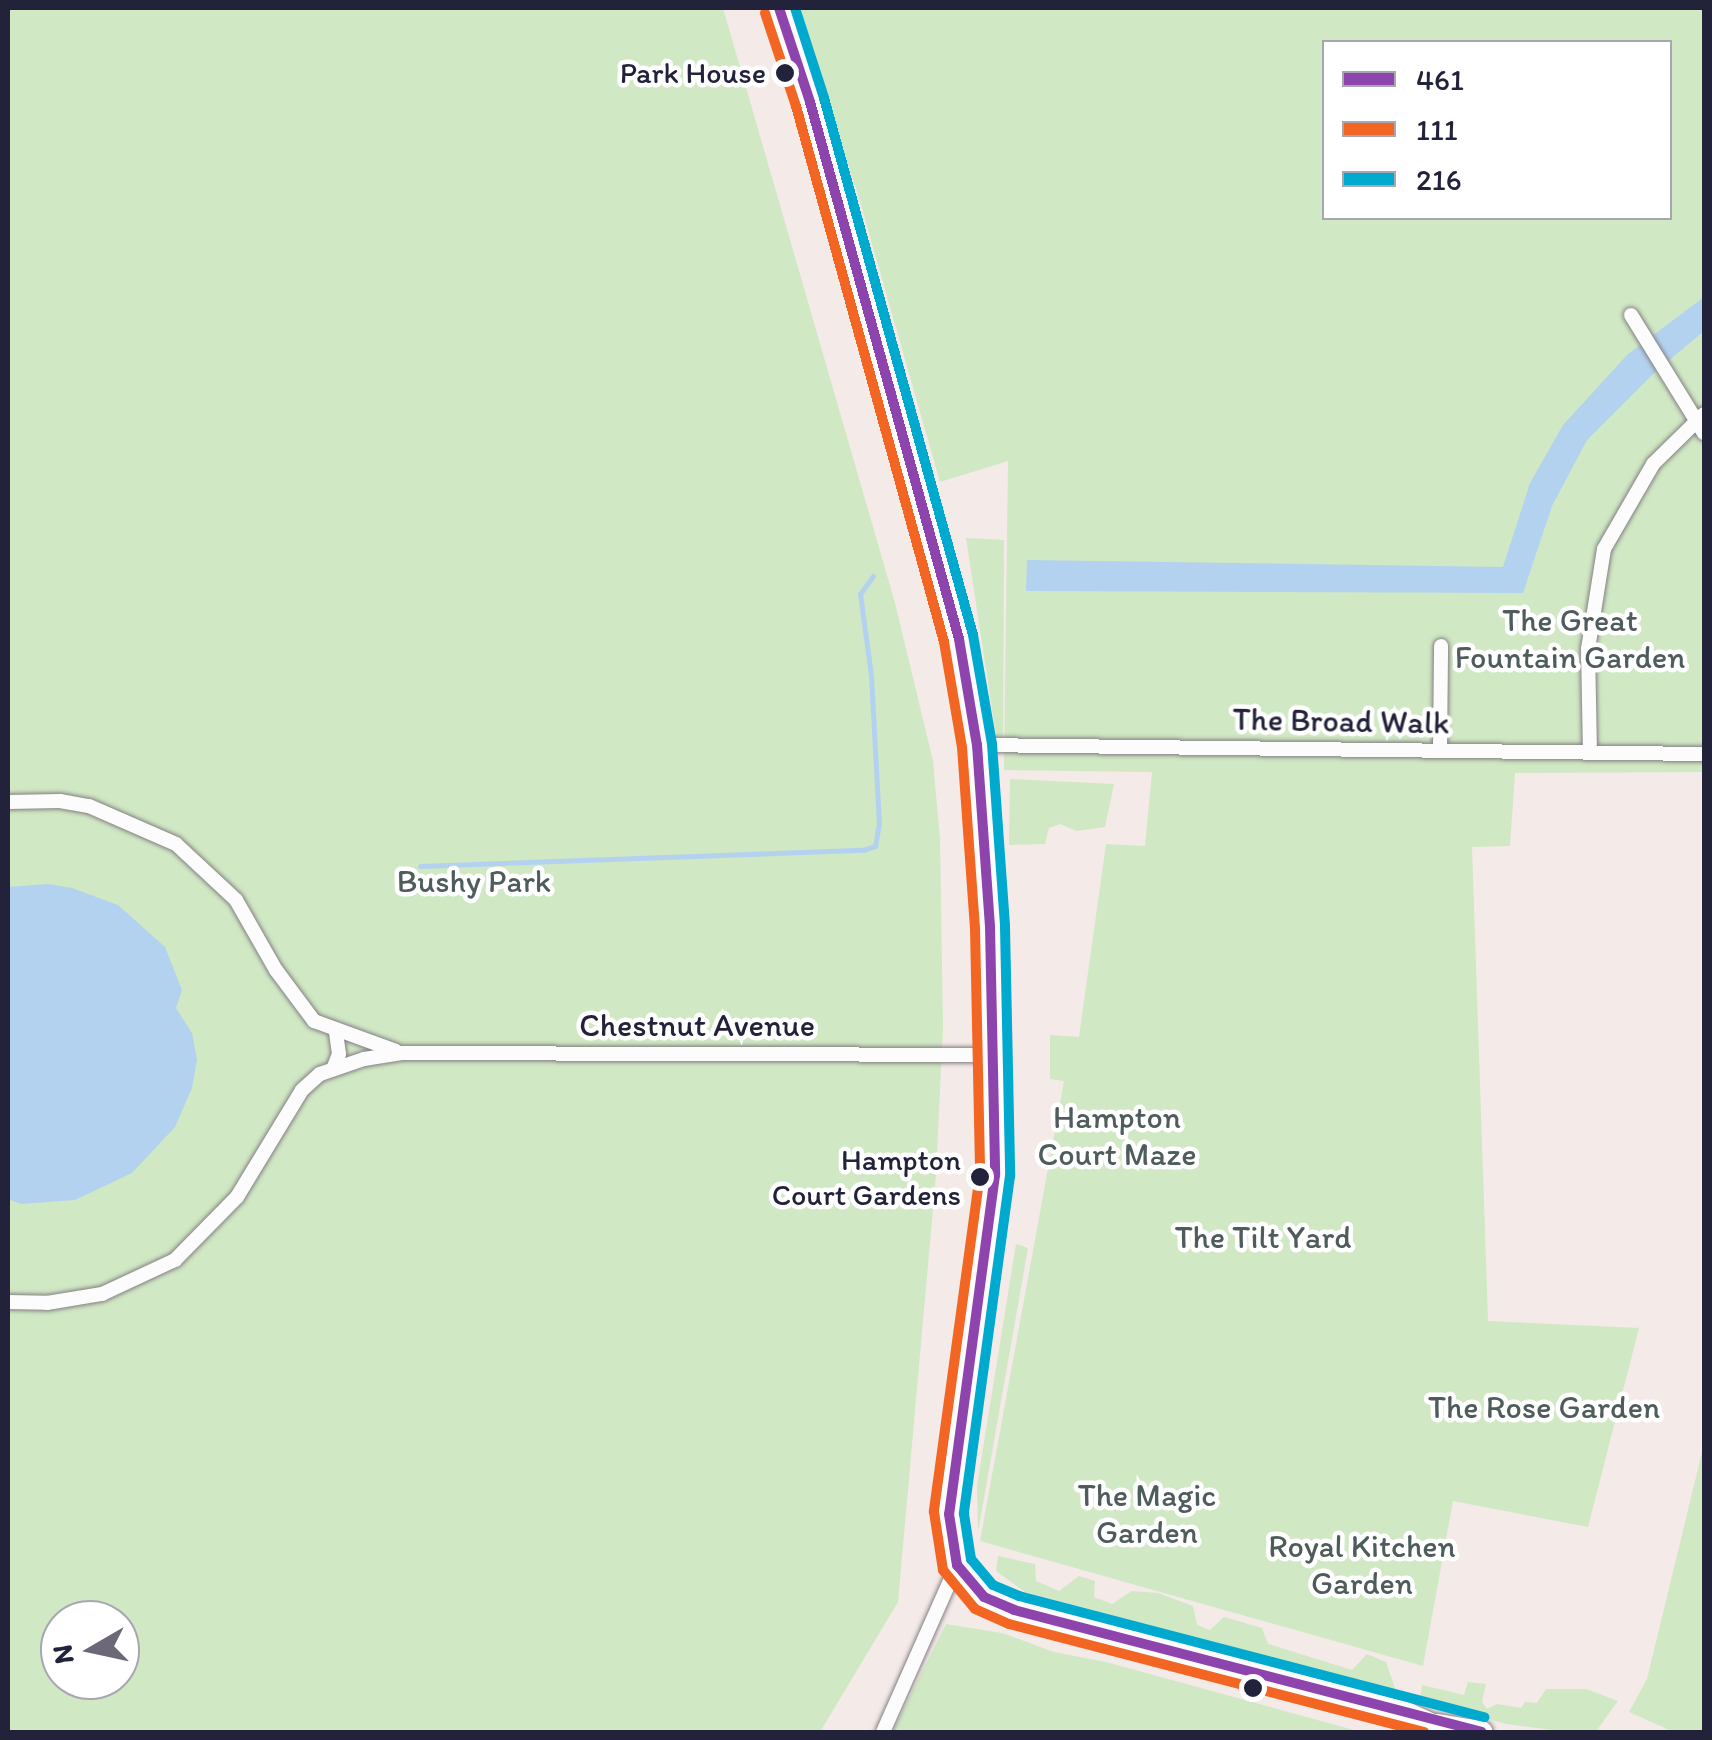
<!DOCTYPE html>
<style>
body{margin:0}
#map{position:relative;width:1712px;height:1740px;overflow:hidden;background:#f4eae8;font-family:Itim,sans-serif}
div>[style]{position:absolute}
.green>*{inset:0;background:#d0e8c4}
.water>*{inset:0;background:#b3d2f0}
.stream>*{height:5px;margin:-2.5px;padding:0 2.5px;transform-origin:2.5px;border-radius:2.5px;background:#b3d2f0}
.roads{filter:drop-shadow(0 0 2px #858084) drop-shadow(0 0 2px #858084)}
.street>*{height:14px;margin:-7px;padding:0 7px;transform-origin:7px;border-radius:7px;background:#fdfcfc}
.primary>*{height:22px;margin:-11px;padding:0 11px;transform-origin:11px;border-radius:11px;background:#fdfcfc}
.bus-1>*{height:10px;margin:-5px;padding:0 5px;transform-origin:5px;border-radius:5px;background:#8e44ad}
.bus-2>*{height:10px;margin:-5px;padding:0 5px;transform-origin:5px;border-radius:5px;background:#f26522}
.bus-3>*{height:10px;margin:-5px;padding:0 5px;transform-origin:5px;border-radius:5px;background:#00a9ce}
.dots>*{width:28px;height:28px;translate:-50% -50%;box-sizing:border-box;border:5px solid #fff;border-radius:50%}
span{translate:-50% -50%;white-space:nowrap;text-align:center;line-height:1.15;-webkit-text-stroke:9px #fff;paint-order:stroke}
.bus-label{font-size:30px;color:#22223b}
.right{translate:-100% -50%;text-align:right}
.park-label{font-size:32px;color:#4e5d5b}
.street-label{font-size:32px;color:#22223b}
.frame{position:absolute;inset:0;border:10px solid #22223b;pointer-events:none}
.legend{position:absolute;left:1322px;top:40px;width:350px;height:180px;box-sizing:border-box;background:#fff;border:2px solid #a7a7b1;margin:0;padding:12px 18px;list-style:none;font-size:30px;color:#22223b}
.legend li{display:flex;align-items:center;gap:20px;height:50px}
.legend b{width:50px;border:2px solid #a7a7b1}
.north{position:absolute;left:40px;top:1600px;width:100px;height:100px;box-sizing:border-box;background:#fff;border:2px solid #a7a7b1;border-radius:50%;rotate:261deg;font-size:28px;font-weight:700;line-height:40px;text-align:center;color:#22223b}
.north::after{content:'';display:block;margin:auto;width:35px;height:45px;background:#6c6878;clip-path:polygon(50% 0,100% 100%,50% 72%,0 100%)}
</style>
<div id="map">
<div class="green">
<i style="clip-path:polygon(evenodd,8px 8px,723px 8px,895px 603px,933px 761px,940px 839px,943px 1027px,936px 1175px,898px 1602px,820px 1732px,8px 1732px,8px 8px,60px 1620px,120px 1620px,120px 1680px,60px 1680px,60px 1620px)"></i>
<i style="clip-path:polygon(evenodd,797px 8px,1704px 8px,1704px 772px,1515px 773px,1510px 846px,1472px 847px,1488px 1321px,1639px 1328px,1588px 1527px,1453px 1501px,1423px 1666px,980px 1541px,1064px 1081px,1050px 1079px,1050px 1035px,1079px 1037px,1106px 844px,1145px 846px,1152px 772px,1004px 770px,1008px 461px,940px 482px,858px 195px,797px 8px,1324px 42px,1670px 42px,1670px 218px,1324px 218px,1324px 42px)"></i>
<i style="clip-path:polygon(966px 538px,1004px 540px,1003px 743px,997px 742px)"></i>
<i style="clip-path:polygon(1010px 779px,1114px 784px,1105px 827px,1077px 831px,1060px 824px,1049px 828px,1045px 844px,1009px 845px)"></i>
<i style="clip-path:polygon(1016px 1244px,1028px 1248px,978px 1532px,977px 1486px)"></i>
<i style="clip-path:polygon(1704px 1444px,1704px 1732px,1674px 1732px,1629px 1712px,1647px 1679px)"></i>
<i style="clip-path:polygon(998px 1556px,1035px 1564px,1036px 1581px,1059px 1591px,1079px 1576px,1095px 1581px,1094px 1597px,1112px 1604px,1132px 1591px,1158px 1593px,1193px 1606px,1197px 1625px,1210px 1630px,1224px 1617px,1262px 1628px,1268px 1644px,1352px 1670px,1367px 1654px,1386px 1662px,1396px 1691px,1025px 1592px,996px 1571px)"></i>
<i style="clip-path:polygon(946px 1624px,1002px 1633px,1054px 1652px,1106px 1662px,1361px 1732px,892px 1732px)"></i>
<i style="clip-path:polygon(1468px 1682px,1486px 1684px,1482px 1702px,1487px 1709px,1497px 1704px,1521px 1708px,1525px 1702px,1537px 1703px,1546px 1689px,1586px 1689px,1618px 1701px,1597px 1730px,1567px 1732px,1506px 1724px,1420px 1699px,1422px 1685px,1464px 1695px)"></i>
</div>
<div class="water">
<i style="clip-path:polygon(1704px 297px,1704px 331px,1655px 372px,1587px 440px,1552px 506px,1523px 593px,1026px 591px,1027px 560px,1503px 567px,1530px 483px,1563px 425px,1628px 354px)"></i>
<i style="clip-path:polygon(48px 884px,72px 888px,118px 905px,165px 947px,182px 990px,176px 1008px,192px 1033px,197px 1060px,192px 1088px,175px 1127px,132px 1173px,75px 1200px,21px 1204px,8px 1199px,8px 887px)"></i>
</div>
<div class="stream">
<i style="left:420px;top:866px;width:443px;rotate:-2.1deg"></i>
<i style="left:863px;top:850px;width:13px;rotate:-18deg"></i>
<i style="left:875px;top:846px;width:22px;rotate:-80deg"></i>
<i style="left:879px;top:824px;width:149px;rotate:-93.1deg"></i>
<i style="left:871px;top:675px;width:82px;rotate:-97.7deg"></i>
<i style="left:860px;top:594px;width:22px;rotate:-54deg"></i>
</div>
<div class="roads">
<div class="street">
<i style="left:1631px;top:315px;width:139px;rotate:58.3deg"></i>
<i style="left:977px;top:745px;width:727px;rotate:0.71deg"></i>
<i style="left:1440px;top:749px;width:103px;rotate:-89.4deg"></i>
<i style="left:1590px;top:753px;width:104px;rotate:-91.1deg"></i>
<i style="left:1588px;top:649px;width:101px;rotate:-80.9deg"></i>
<i style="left:1604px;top:549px;width:98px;rotate:-60deg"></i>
<i style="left:1653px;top:464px;width:71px;rotate:-44.4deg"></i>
<i style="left:8px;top:802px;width:52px;rotate:-1.1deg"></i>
<i style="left:60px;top:801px;width:29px;rotate:10deg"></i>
<i style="left:89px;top:806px;width:95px;rotate:23.6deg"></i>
<i style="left:176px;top:844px;width:82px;rotate:43deg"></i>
<i style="left:236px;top:900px;width:81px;rotate:60.3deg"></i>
<i style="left:276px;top:970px;width:64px;rotate:53.3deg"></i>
<i style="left:314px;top:1021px;width:87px;rotate:20.1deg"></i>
<i style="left:333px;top:1069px;width:16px;rotate:-68deg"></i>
<i style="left:339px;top:1054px;width:22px;rotate:-98deg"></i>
<i style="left:8px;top:1302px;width:39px;rotate:1deg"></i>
<i style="left:47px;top:1303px;width:56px;rotate:-9.3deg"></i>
<i style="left:102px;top:1294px;width:81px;rotate:-25deg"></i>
<i style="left:175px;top:1260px;width:88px;rotate:-45.5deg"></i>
<i style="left:237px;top:1197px;width:125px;rotate:-58.7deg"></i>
<i style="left:302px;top:1090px;width:24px;rotate:-42deg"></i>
<i style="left:320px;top:1074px;width:46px;rotate:-18.8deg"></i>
<i style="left:364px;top:1059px;width:38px;rotate:-9deg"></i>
<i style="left:402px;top:1053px;width:591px;rotate:0.19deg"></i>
<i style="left:883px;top:1732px;width:183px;rotate:-66.1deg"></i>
</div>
<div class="primary">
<i style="left:779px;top:8px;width:99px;rotate:71.7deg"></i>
<i style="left:810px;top:102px;width:557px;rotate:74.49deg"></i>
<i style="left:959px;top:639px;width:108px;rotate:80.4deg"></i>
<i style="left:977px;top:745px;width:182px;rotate:85.9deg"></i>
<i style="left:990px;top:927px;width:248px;rotate:88.8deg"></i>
<i style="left:995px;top:1175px;width:342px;rotate:97.7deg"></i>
<i style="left:949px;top:1514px;width:52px;rotate:81.1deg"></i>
<i style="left:957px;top:1565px;width:42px;rotate:49.8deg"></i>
<i style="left:984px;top:1597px;width:33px;rotate:23deg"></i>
<i style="left:1014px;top:1610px;width:403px;rotate:14.7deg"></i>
<i style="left:1404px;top:1712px;width:48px;rotate:24.4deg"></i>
<i style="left:1438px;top:1725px;width:44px;rotate:9.2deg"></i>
</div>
</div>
<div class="bus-1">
<i style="left:779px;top:8px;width:99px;rotate:71.7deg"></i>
<i style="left:810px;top:102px;width:557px;rotate:74.49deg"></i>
<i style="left:959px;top:639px;width:108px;rotate:80.4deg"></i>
<i style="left:977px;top:745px;width:182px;rotate:85.9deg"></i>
<i style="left:990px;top:927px;width:248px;rotate:88.8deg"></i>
<i style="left:995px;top:1175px;width:342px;rotate:97.7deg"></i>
<i style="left:949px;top:1514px;width:52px;rotate:81.1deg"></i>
<i style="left:957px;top:1565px;width:42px;rotate:49.8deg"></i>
<i style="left:984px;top:1597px;width:33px;rotate:23deg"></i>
<i style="left:1014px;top:1610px;width:483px;rotate:14.6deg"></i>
</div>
<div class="bus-2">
<i style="left:765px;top:13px;width:98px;rotate:71.6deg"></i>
<i style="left:796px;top:106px;width:556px;rotate:74.56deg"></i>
<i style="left:944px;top:642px;width:107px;rotate:80.3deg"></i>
<i style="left:962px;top:747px;width:181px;rotate:85.9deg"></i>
<i style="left:975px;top:928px;width:246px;rotate:88.8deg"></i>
<i style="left:980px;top:1174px;width:341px;rotate:97.8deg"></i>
<i style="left:934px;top:1512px;width:59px;rotate:81.2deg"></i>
<i style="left:943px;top:1570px;width:50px;rotate:50.6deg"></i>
<i style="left:975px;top:1609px;width:37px;rotate:24deg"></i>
<i style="left:1009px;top:1624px;width:429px;rotate:14.6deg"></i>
</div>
<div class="bus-3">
<i style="left:795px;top:8px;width:95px;rotate:72.1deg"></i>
<i style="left:824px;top:98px;width:557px;rotate:74.49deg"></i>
<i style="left:973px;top:635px;width:111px;rotate:80.1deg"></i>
<i style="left:992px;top:744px;width:183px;rotate:85.9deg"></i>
<i style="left:1005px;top:927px;width:249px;rotate:88.8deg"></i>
<i style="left:1010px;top:1176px;width:341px;rotate:97.8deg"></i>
<i style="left:964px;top:1514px;width:46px;rotate:81.2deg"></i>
<i style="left:971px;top:1559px;width:34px;rotate:50deg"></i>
<i style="left:993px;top:1585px;width:28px;rotate:23deg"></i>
<i style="left:1019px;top:1596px;width:481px;rotate:14.6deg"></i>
</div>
<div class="dots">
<i style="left:785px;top:73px;background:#22223b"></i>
<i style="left:980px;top:1177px;background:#22223b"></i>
<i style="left:1253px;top:1688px;background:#22223b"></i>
</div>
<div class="bus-label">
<span class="right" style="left:766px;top:73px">Park House</span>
<span class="right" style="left:961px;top:1177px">Hampton<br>Court Gardens</span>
</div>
<div class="park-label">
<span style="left:1570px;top:639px">The Great<br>Fountain Garden</span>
<span style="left:474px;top:881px">Bushy Park</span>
<span style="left:1117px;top:1136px">Hampton<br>Court Maze</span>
<span style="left:1263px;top:1237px">The Tilt Yard</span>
<span style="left:1544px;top:1407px">The Rose Garden</span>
<span style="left:1147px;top:1514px">The Magic<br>Garden</span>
<span style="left:1362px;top:1565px">Royal Kitchen<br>Garden</span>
</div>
<div class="street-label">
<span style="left:1341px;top:721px;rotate:1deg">The Broad Walk</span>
<span style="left:697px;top:1025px">Chestnut Avenue</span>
</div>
<div class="frame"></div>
<ul class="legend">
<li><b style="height:12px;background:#8e44ad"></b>461</li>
<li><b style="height:12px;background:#f26522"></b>111</li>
<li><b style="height:12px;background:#00a9ce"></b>216</li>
</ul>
<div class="north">N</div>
</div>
